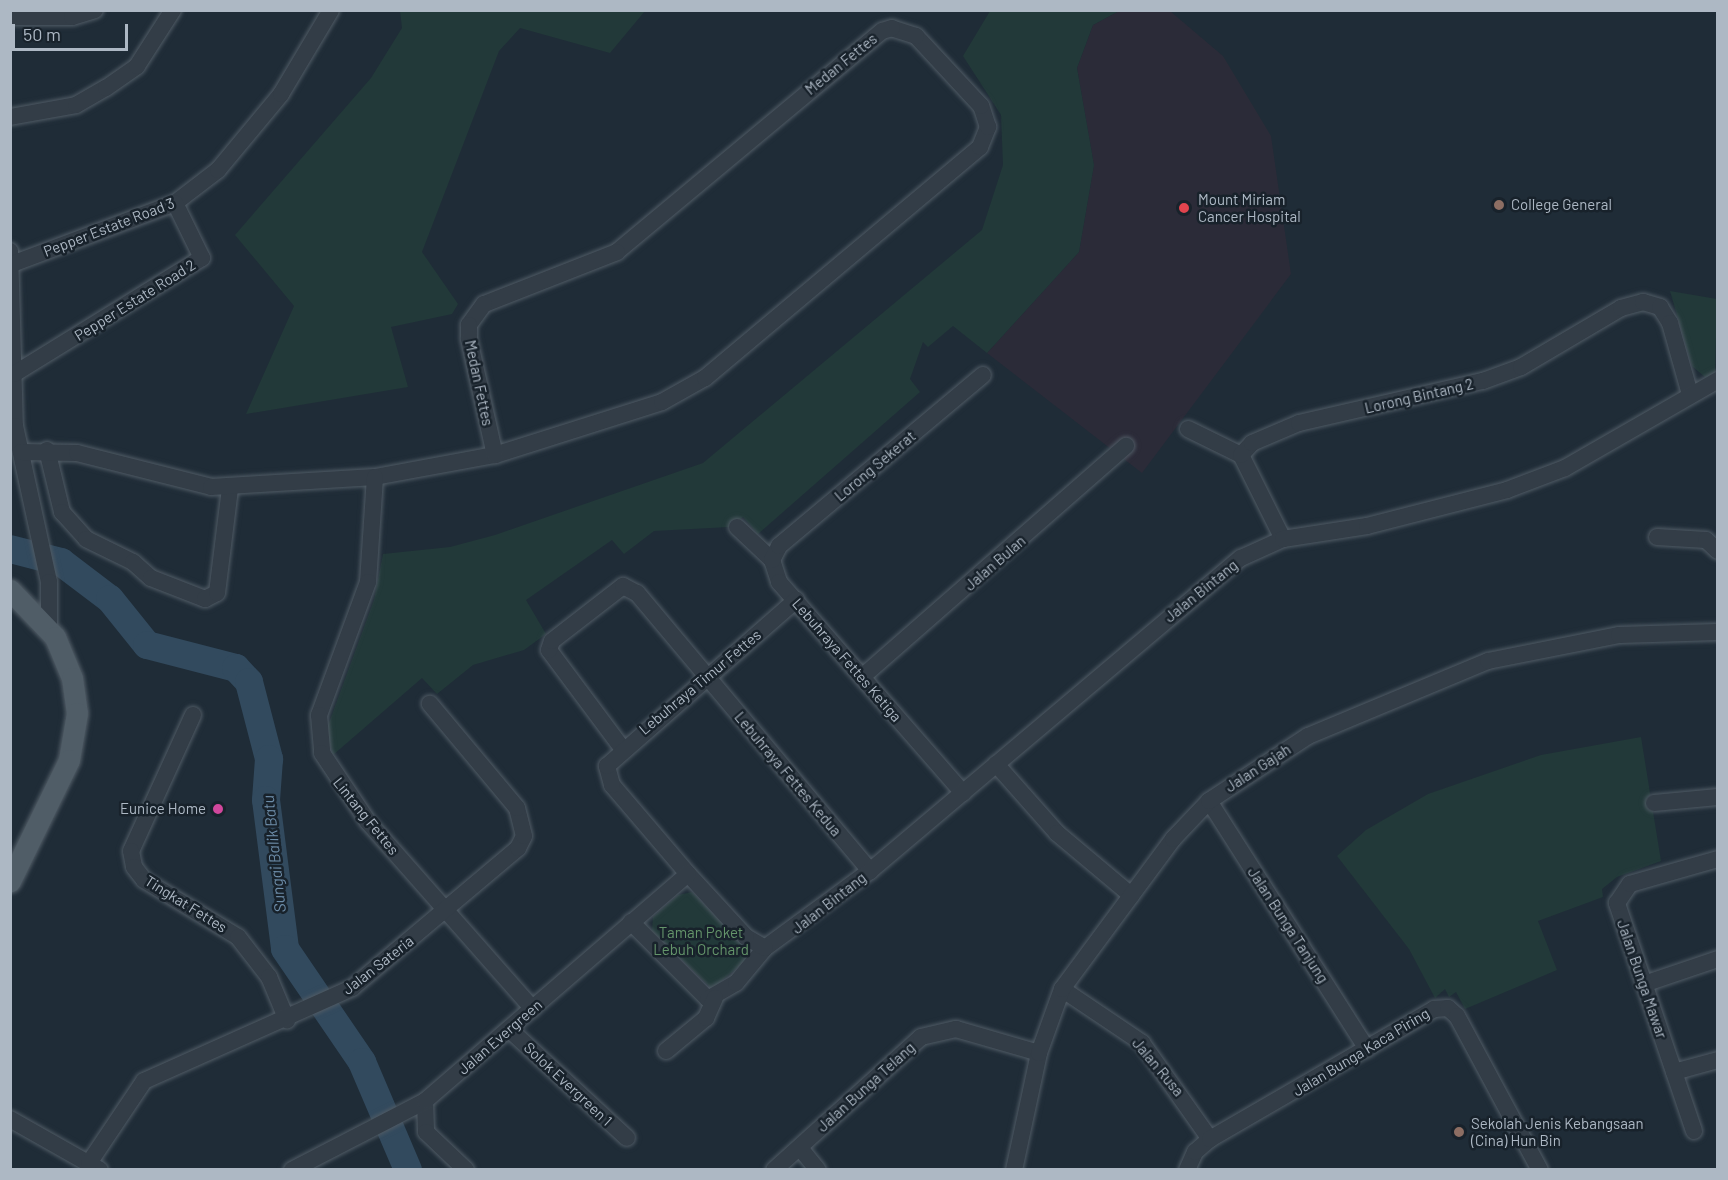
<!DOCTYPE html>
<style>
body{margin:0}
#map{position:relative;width:1728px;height:1180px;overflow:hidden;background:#1f2c37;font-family:Barlow,sans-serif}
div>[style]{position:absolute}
.medical>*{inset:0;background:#2b2b38}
.green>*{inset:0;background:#223939}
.river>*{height:28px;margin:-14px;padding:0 14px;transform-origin:14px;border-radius:14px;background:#324a5e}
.roads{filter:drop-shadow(0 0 2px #505b65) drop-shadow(0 0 2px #505b65)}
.minor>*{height:16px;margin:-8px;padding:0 8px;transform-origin:8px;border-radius:8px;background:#333d47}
.major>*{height:21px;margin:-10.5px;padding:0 10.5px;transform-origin:10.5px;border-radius:10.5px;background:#505d67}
.dots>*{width:16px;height:16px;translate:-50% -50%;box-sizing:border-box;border:3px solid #18222b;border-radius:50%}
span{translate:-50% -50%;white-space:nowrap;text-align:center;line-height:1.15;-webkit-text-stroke:5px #18222b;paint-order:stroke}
.street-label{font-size:15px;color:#adb8c4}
.poi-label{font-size:15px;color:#adb8c4}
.left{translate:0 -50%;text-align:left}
.right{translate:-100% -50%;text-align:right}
.park-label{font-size:15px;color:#64946a}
.water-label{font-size:16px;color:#6d8da9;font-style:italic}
.frame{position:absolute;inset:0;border:12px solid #adb8c4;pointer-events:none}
.scale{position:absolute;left:12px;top:24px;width:116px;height:27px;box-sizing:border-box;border:3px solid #adb8c4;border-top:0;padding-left:8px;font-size:18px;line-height:21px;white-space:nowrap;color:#adb8c4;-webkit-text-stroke:4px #18222b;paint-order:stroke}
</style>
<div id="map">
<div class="medical">
<i style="clip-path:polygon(1119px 11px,1170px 11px,1223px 56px,1271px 136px,1291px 274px,1142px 473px,987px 353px,1079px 252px,1094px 165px,1077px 68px,1093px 25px)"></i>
</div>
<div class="green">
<i style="clip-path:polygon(400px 11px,645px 11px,610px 53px,520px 28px,499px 51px,422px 252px,458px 304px,452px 314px,391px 327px,408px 387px,246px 414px,294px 306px,235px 235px,371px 78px,402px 28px)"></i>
<i style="clip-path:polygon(990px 11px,1119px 11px,1093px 25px,1077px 68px,1094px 165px,1079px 252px,987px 353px,953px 326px,928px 347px,923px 342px,910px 379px,920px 392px,758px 534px,743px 517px,729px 527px,654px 531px,624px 554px,612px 540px,526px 600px,546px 634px,524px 650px,473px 665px,437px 694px,422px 678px,333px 755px,326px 731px,374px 600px,383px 554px,450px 547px,495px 535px,703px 463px,982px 230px,1003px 165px,1001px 115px,963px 56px)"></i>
<i style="clip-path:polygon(1670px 291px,1717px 299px,1715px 375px,1705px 377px,1692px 366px)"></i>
<i style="clip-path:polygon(1641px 737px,1661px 861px,1617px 877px,1602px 889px,1603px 897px,1538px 921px,1557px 970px,1465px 1009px,1456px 992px,1449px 997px,1445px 989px,1435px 998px,1409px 949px,1337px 856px,1366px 830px,1428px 794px,1541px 755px)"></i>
<i style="clip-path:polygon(692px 892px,747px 949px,745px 961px,712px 989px,652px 931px,653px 917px,678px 895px)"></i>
</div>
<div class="river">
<i style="left:10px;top:549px;width:53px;rotate:14.3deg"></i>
<i style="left:61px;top:562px;width:61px;rotate:37.1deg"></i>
<i style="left:110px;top:599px;width:59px;rotate:51.2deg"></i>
<i style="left:147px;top:645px;width:92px;rotate:14.5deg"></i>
<i style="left:236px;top:668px;width:19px;rotate:47deg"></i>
<i style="left:249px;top:682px;width:80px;rotate:75.4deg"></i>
<i style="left:269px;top:759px;width:41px;rotate:94.2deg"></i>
<i style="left:266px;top:800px;width:150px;rotate:82.7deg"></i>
<i style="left:285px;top:949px;width:137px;rotate:55.7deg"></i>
<i style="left:362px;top:1062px;width:117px;rotate:66.9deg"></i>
</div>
<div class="roads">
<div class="minor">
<i style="left:10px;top:17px;width:62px"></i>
<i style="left:72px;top:17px;width:24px;rotate:-17deg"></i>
<i style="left:10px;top:117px;width:67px;rotate:-10.3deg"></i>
<i style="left:76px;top:105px;width:34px;rotate:-30deg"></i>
<i style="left:106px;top:88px;width:38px;rotate:-35deg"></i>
<i style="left:137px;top:66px;width:67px;rotate:-57.3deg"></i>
<i style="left:10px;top:251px;width:175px;rotate:88.4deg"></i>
<i style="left:15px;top:426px;width:160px;rotate:77.7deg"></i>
<i style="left:49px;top:582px;width:45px;rotate:90deg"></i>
<i style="left:12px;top:264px;width:174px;rotate:-20.5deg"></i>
<i style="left:175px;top:203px;width:54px;rotate:-37.5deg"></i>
<i style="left:218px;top:170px;width:99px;rotate:-50.3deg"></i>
<i style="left:281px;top:94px;width:98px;rotate:-59.2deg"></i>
<i style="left:14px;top:374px;width:221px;rotate:-31.7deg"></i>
<i style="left:202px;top:258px;width:61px;rotate:-116.1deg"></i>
<i style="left:1188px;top:429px;width:59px;rotate:26.1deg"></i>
<i style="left:1241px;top:455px;width:94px;rotate:63.4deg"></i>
<i style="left:47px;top:450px;width:64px;rotate:76.4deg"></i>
<i style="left:62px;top:512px;width:36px;rotate:48deg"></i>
<i style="left:86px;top:539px;width:52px;rotate:26.1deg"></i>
<i style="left:133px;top:562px;width:24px;rotate:42deg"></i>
<i style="left:151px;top:578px;width:58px;rotate:21.3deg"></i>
<i style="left:205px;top:599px;width:13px;rotate:-27deg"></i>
<i style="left:217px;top:593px;width:106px;rotate:-82.9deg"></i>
<i style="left:21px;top:452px;width:56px;rotate:1deg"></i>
<i style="left:77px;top:453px;width:138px;rotate:14.2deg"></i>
<i style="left:211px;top:487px;width:164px;rotate:-3.5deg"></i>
<i style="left:375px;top:477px;width:122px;rotate:-10.4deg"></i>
<i style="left:495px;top:455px;width:175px;rotate:-17.6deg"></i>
<i style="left:662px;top:402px;width:49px;rotate:-29.2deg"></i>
<i style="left:705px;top:378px;width:359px;rotate:-40deg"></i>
<i style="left:980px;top:147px;width:22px;rotate:-68deg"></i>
<i style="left:988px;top:127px;width:22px;rotate:-108deg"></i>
<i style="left:981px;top:106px;width:96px;rotate:-132.9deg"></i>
<i style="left:916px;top:36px;width:25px;rotate:-162deg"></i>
<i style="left:892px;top:28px;width:10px;rotate:163deg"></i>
<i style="left:882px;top:31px;width:345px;rotate:140.2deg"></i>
<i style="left:617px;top:252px;width:143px;rotate:158.6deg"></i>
<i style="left:484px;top:304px;width:26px;rotate:126deg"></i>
<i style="left:469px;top:325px;width:14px;rotate:90deg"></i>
<i style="left:469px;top:339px;width:119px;rotate:77.4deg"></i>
<i style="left:1241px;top:455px;width:16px;rotate:-47deg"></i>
<i style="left:1252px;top:443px;width:51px;rotate:-23.1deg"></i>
<i style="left:1299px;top:423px;width:189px;rotate:-12.9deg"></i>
<i style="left:1483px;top:381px;width:40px;rotate:-20.2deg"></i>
<i style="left:1521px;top:367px;width:116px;rotate:-30.5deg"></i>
<i style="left:1621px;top:308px;width:23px;rotate:-15deg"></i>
<i style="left:1643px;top:302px;width:18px;rotate:16deg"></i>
<i style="left:1660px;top:307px;width:19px;rotate:58deg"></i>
<i style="left:1670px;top:323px;width:74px;rotate:74.3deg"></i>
<i style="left:375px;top:477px;width:105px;rotate:93.8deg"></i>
<i style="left:368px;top:582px;width:142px;rotate:110.2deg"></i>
<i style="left:319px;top:715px;width:38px;rotate:85deg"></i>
<i style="left:322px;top:753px;width:83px;rotate:56.3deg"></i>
<i style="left:368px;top:822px;width:249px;rotate:48.6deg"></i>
<i style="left:737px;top:527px;width:48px;rotate:43.3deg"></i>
<i style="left:772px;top:560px;width:23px;rotate:72deg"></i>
<i style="left:779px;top:582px;width:280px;rotate:48.9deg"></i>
<i style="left:1657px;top:537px;width:49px;rotate:3.5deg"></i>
<i style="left:1706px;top:540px;width:16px;rotate:43deg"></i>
<i style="left:772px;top:560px;width:16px;rotate:-63deg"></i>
<i style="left:779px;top:546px;width:266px;rotate:-40deg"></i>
<i style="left:862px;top:677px;width:351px;rotate:-41.2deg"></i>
<i style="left:193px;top:715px;width:149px;rotate:114.5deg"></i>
<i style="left:131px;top:851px;width:16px;rotate:79deg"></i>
<i style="left:134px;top:867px;width:16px;rotate:52deg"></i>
<i style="left:144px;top:880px;width:110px;rotate:31.2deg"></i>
<i style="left:238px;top:937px;width:51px;rotate:52.2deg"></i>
<i style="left:269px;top:977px;width:47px;rotate:67.3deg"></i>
<i style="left:622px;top:748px;width:122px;rotate:-126.7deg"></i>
<i style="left:549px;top:650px;width:9px;rotate:-72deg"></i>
<i style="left:552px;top:641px;width:90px;rotate:-37.8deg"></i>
<i style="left:623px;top:586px;width:16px;rotate:27deg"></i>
<i style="left:637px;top:593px;width:363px;rotate:50deg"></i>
<i style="left:996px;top:764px;width:92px;rotate:48.5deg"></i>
<i style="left:1057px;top:833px;width:97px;rotate:40deg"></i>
<i style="left:1209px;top:801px;width:294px;rotate:57.5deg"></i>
<i style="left:1654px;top:803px;width:64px;rotate:-5.4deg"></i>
<i style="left:631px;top:922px;width:109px;rotate:45deg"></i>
<i style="left:708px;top:999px;width:32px;rotate:-30deg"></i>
<i style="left:736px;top:983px;width:45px;rotate:-50.4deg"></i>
<i style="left:765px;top:948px;width:130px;rotate:-36.3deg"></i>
<i style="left:870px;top:871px;width:485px;rotate:-40.2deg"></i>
<i style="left:1241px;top:558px;width:46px;rotate:-24.3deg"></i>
<i style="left:1283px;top:539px;width:85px;rotate:-8.8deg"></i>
<i style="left:1367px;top:526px;width:145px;rotate:-14.4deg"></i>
<i style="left:1507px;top:490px;width:62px;rotate:-20.8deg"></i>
<i style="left:1565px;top:468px;width:177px;rotate:-29.9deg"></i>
<i style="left:765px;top:948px;width:22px;rotate:-150deg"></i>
<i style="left:746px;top:937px;width:86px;rotate:-132.6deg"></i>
<i style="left:688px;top:874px;width:117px;rotate:-130.5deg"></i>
<i style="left:612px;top:785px;width:20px;rotate:-105deg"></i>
<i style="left:607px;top:766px;width:252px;rotate:-41.3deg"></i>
<i style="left:1644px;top:984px;width:78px;rotate:-18.7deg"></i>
<i style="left:1062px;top:989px;width:97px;rotate:34deg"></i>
<i style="left:1142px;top:1043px;width:118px;rotate:54.7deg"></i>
<i style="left:510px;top:1030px;width:159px;rotate:42.7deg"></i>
<i style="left:666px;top:1051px;width:52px;rotate:-39.5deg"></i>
<i style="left:706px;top:1018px;width:22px;rotate:-66deg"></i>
<i style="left:1674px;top:1072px;width:46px;rotate:-15.3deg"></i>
<i style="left:425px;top:1101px;width:31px;rotate:88deg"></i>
<i style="left:426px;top:1132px;width:55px;rotate:43.5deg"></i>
<i style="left:10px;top:1119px;width:103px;rotate:29.5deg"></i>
<i style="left:1694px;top:1131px;width:241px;rotate:-108.7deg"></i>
<i style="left:1617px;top:903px;width:23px;rotate:-56deg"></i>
<i style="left:1630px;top:884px;width:91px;rotate:-15.9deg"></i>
<i style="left:800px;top:1148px;width:28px;rotate:51deg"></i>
<i style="left:89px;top:1163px;width:99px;rotate:-56.1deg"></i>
<i style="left:144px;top:1081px;width:228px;rotate:-24.1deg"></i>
<i style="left:352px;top:988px;width:217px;rotate:-40.1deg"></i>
<i style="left:518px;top:848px;width:13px;rotate:-63deg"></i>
<i style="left:524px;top:836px;width:29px;rotate:-104deg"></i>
<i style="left:517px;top:808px;width:136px;rotate:-129.9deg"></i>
<i style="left:292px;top:1170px;width:150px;rotate:-27.4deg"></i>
<i style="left:425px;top:1101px;width:347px;rotate:-40.8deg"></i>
<i style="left:774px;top:1170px;width:198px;rotate:-42.1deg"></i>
<i style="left:921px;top:1037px;width:36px;rotate:-13deg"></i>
<i style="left:956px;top:1029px;width:86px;rotate:16.1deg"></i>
<i style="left:1014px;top:1170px;width:120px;rotate:-77.9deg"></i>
<i style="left:1039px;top:1053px;width:68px;rotate:-70.2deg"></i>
<i style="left:1062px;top:989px;width:187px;rotate:-53.5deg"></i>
<i style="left:1173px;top:839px;width:52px;rotate:-46.5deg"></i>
<i style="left:1209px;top:801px;width:118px;rotate:-33.3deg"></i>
<i style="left:1308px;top:736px;width:195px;rotate:-22.6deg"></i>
<i style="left:1488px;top:661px;width:134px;rotate:-11.2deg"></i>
<i style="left:1619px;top:635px;width:99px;rotate:-1.7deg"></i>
<i style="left:1187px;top:1170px;width:20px;rotate:-66deg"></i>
<i style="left:1195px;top:1152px;width:20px;rotate:-41deg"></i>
<i style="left:1210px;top:1139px;width:259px;rotate:-30.1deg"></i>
<i style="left:1434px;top:1009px;width:14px;rotate:-4deg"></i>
<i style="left:1448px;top:1008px;width:12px;rotate:42deg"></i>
<i style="left:1457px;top:1016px;width:175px;rotate:61.7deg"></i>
</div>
<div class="major">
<i style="left:10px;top:590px;width:65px;rotate:46.2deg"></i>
<i style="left:55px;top:637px;width:44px;rotate:67.5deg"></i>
<i style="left:72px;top:678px;width:35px;rotate:82deg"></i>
<i style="left:77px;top:713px;width:48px;rotate:99.7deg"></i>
<i style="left:69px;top:760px;width:135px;rotate:116deg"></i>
</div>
</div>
<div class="dots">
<i style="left:1499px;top:205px;background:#8d6e63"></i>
<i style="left:1184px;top:208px;background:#e0444e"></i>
<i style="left:218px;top:809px;background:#d1479c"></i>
<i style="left:1459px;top:1132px;background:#8d6e63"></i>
</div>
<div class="street-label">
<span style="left:841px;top:64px;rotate:-39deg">Medan Fettes</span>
<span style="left:109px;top:227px;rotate:-21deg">Pepper Estate Road 3</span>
<span style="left:135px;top:300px;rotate:-32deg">Pepper Estate Road 2</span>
<span style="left:479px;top:383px;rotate:78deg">Medan Fettes</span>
<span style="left:1419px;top:396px;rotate:-13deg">Lorong Bintang 2</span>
<span style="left:875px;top:466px;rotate:-40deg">Lorong Sekerat</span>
<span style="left:995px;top:563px;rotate:-41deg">Jalan Bulan</span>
<span style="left:1201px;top:591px;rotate:-39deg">Jalan Bintang</span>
<span style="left:847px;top:660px;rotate:49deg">Lebuhraya Fettes Ketiga</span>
<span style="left:700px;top:682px;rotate:-40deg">Lebuhraya Timur Fettes</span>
<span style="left:1258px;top:768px;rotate:-33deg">Jalan Gajah</span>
<span style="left:788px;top:774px;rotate:50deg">Lebuhraya Fettes Kedua</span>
<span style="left:366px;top:816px;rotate:51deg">Lintang Fettes</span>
<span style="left:829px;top:903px;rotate:-38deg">Jalan Bintang</span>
<span style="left:186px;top:904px;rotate:32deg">Tingkat Fettes</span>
<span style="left:1288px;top:925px;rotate:57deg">Jalan Bunga Tanjung</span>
<span style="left:378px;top:965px;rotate:-38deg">Jalan Sateria</span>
<span style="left:1642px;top:979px;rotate:71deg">Jalan Bunga Mawar</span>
<span style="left:500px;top:1037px;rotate:-41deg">Jalan Evergreen</span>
<span style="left:1361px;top:1052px;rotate:-31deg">Jalan Bunga Kaca Piring</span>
<span style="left:1158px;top:1067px;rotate:50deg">Jalan Rusa</span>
<span style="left:568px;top:1084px;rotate:43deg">Solok Evergreen 1</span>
<span style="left:866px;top:1087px;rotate:-42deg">Jalan Bunga Telang</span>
</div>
<div class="poi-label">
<span class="left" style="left:1198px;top:208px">Mount Miriam<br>Cancer Hospital</span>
<span class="left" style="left:1511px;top:205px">College General</span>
<span class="right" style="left:206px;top:809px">Eunice Home</span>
<span class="left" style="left:1471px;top:1132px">Sekolah Jenis Kebangsaan<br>(Cina) Hun Bin</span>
</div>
<div class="park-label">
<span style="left:701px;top:941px">Taman Poket<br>Lebuh Orchard</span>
</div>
<div class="water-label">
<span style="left:274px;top:854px;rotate:-96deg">Sungai Balik Batu</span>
</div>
<div class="frame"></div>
<div class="scale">50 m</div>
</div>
